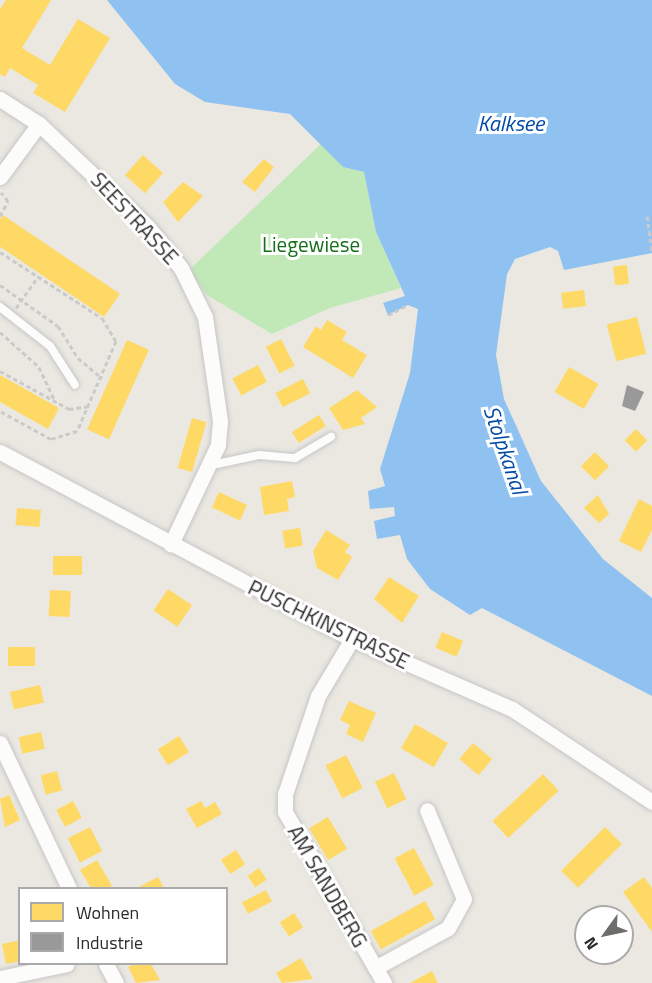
<!DOCTYPE html>
<style>
body{margin:0}
#map{position:relative;width:652px;height:983px;overflow:hidden;background:#eae8e1;font-family:"Titillium Web",sans-serif}
div>[style]{position:absolute}
.green>*{inset:0;background:#c1e9b7}
.water>*{inset:0;background:#8fc2f0}
.homes>*{inset:0;background:#ffd966;transform-origin:0 0}
.industry>*{inset:0;background:#999}
.path>*{height:3px;margin-top:-1.5px;transform-origin:0;background:repeating-linear-gradient(90deg,#cacac9 0 4.5px,transparent 0 7.5px)}
.roads{filter:drop-shadow(0 0 2px #c7c6c7) drop-shadow(0 0 2px #c7c6c7)}
.lane>*{height:8px;margin:-4px;padding:0 4px;transform-origin:4px;border-radius:4px;background:#fcfcfa}
.street>*{height:15px;margin:-7.5px;padding:0 7.5px;transform-origin:7.5px;border-radius:7.5px;background:#fcfcfa}
span{translate:-50% -50%;white-space:nowrap;text-align:center;line-height:1.15;-webkit-text-stroke:6px #fff;paint-order:stroke}
.street-label{font-size:21px;color:#2b2b2b}
.park-label{font-size:21px;color:#156f17}
.water-label{font-size:22px;color:#034aa7;font-style:italic}
.legend{position:absolute;left:18px;top:887px;width:210px;height:78px;box-sizing:border-box;background:#fff;border:2px solid #aaa;margin:0;padding:8px 10px;list-style:none;font-size:18px;color:#2b2b2b}
.legend li{display:flex;align-items:center;gap:12px;height:30px}
.legend b{width:30px;border:2px solid #aaa}
.north{position:absolute;left:574px;top:905px;width:60px;height:60px;box-sizing:border-box;background:#fff;border:2px solid #aaa;border-radius:50%;rotate:237deg;font-size:16px;font-weight:700;line-height:24px;text-align:center;color:#2b2b2b}
.north::after{content:'';display:block;margin:auto;width:21px;height:27px;background:#6e6d6b;clip-path:polygon(50% 0,100% 100%,50% 72%,0 100%)}
</style>
<div id="map">
<div class="green">
<i style="clip-path:polygon(322px 143px,343px 167px,364px 172px,376px 232px,401px 288px,330px 308px,272px 334px,207px 295px,189px 270px)"></i>
</div>
<div class="water">
<i style="clip-path:polygon(107px 0,652px 0,652px 253px,564px 270px,558px 251px,550px 247px,515px 259px,507px 274px,496px 355px,504px 399px,541px 481px,603px 559px,652px 598px,652px 696px,482px 608px,470px 615px,430px 589px,407px 559px,400px 535px,377px 539px,374px 521px,395px 516px,394px 507px,370px 509px,368px 491px,385px 486px,380px 469px,410px 373px,418px 309px,408px 305px,388px 315px,383px 303px,405px 296px,376px 232px,364px 172px,343px 167px,290px 114px,205px 102px,175px 84px)"></i>
</div>
<div class="homes">
<i style="clip-path:polygon(6px 0,51px 0,22px 48px,50px 65px,78px 19px,110px 38px,65px 112px,33px 93px,38px 85px,10px 68px,5px 77px,0 74px,0 9px)"></i>
<i style="left:143px;top:155px;width:27px;height:27px;rotate:42deg"></i>
<i style="clip-path:polygon(264px 159px,274px 167px,255px 192px,242px 182px)"></i>
<i style="clip-path:polygon(183px 182px,203px 196px,178px 222px,163px 202px)"></i>
<i style="left:3px;top:215px;width:141px;height:28px;rotate:34deg"></i>
<i style="left:627px;top:265px;width:19px;height:14px;rotate:84deg"></i>
<i style="left:584px;top:290px;width:16px;height:23px;rotate:83deg"></i>
<i style="left:637px;top:317px;width:38px;height:31px;rotate:76deg"></i>
<i style="clip-path:polygon(327px 320px,347px 332px,342px 340px,367px 355px,353px 378px,303px 347px,316px 326px,321px 330px)"></i>
<i style="left:281px;top:339px;width:30px;height:17px;rotate:63deg"></i>
<i style="left:127px;top:340px;width:24px;height:98px;rotate:24deg"></i>
<i style="left:258px;top:365px;width:19px;height:29px;rotate:62deg"></i>
<i style="left:569px;top:367px;width:34px;height:29px;rotate:30deg"></i>
<i style="clip-path:polygon(0 375px,59px 408px,48px 429px,0 402px)"></i>
<i style="left:303px;top:379px;width:16px;height:31px;rotate:63deg"></i>
<i style="clip-path:polygon(357px 390px,377px 407px,361px 418px,365px 424px,343px 430px,329px 408px)"></i>
<i style="left:319px;top:415px;width:13px;height:32px;rotate:58deg"></i>
<i style="left:192px;top:418px;width:15px;height:52px;rotate:16deg"></i>
<i style="left:636px;top:429px;width:16px;height:16px;rotate:45deg"></i>
<i style="left:595px;top:452px;width:20px;height:20px;rotate:45deg"></i>
<i style="clip-path:polygon(292px 481px,295px 497px,287px 499px,289px 511px,264px 515px,260px 487px)"></i>
<i style="left:219px;top:492px;width:31px;height:17px;rotate:25deg"></i>
<i style="clip-path:polygon(598px 495px,609px 514px,599px 523px,584px 508px)"></i>
<i style="clip-path:polygon(639px 499px,652px 506px,652px 530px,641px 552px,619px 541px)"></i>
<i style="left:17px;top:508px;width:24px;height:17px;rotate:5deg"></i>
<i style="left:300px;top:528px;width:18px;height:18px;rotate:81deg"></i>
<i style="clip-path:polygon(326px 530px,350px 545px,345px 552px,352px 557px,338px 580px,317px 568px,313px 551px)"></i>
<i style="left:53px;top:556px;width:29px;height:19px"></i>
<i style="clip-path:polygon(389px 577px,419px 596px,402px 623px,374px 599px)"></i>
<i style="left:168px;top:589px;width:29px;height:26px;rotate:34deg"></i>
<i style="left:50px;top:590px;width:21px;height:26px;rotate:3deg"></i>
<i style="left:442px;top:632px;width:23px;height:17px;rotate:23deg"></i>
<i style="left:8px;top:647px;width:27px;height:19px"></i>
<i style="left:40px;top:685px;width:18px;height:31px;rotate:77deg"></i>
<i style="clip-path:polygon(349px 701px,376px 713px,363px 742px,346px 734px,350px 725px,340px 720px)"></i>
<i style="left:415px;top:724px;width:38px;height:28px;rotate:30deg"></i>
<i style="left:41px;top:732px;width:17px;height:23px;rotate:77deg"></i>
<i style="left:179px;top:736px;width:19px;height:25px;rotate:58deg"></i>
<i style="left:473px;top:743px;width:25px;height:21px;rotate:40deg"></i>
<i style="left:346px;top:755px;width:37px;height:23px;rotate:63deg"></i>
<i style="left:57px;top:771px;width:20px;height:17px;rotate:75deg"></i>
<i style="left:394px;top:773px;width:29px;height:21px;rotate:65deg"></i>
<i style="left:543px;top:774px;width:23px;height:69px;rotate:47deg"></i>
<i style="clip-path:polygon(9px 795px,20px 820px,5px 827px,0 799px)"></i>
<i style="left:73px;top:801px;width:19px;height:19px;rotate:62deg"></i>
<i style="clip-path:polygon(201px 801px,205px 808px,215px 802px,222px 814px,197px 828px,186px 809px)"></i>
<i style="left:328px;top:817px;width:37px;height:22px;rotate:59deg"></i>
<i style="left:90px;top:827px;width:27px;height:25px;rotate:63deg"></i>
<i style="left:605px;top:827px;width:24px;height:62px;rotate:45deg"></i>
<i style="left:414px;top:848px;width:42px;height:22px;rotate:62deg"></i>
<i style="left:236px;top:850px;width:17px;height:18px;rotate:57deg"></i>
<i style="clip-path:polygon(97px 860px,112px 886px,107px 888px,91px 888px,80px 870px)"></i>
<i style="left:259px;top:868px;width:14px;height:14px;rotate:56deg"></i>
<i style="clip-path:polygon(158px 877px,164px 888px,137px 888px)"></i>
<i style="clip-path:polygon(644px 877px,652px 888px,652px 932px,623px 892px)"></i>
<i style="left:266px;top:890px;width:13px;height:27px;rotate:63deg"></i>
<i style="left:425px;top:901px;width:21px;height:62px;rotate:61deg"></i>
<i style="left:294px;top:913px;width:17px;height:17px;rotate:57deg"></i>
<i style="clip-path:polygon(20px 940px,20px 961px,6px 964px,2px 944px)"></i>
<i style="clip-path:polygon(301px 958px,313px 979px,282px 983px,276px 973px)"></i>
<i style="clip-path:polygon(135px 964px,151px 964px,160px 980px,136px 983px,128px 967px)"></i>
<i style="clip-path:polygon(432px 971px,438px 983px,410px 983px)"></i>
</div>
<div class="industry">
<i style="clip-path:polygon(627px 385px,644px 392px,635px 411px,622px 406px)"></i>
</div>
<div class="path">
<i style="left:0;top:216px;width:17px;rotate:-62deg"></i>
<i style="left:8px;top:201px;width:11px;rotate:-128deg"></i>
<i style="left:647px;top:216px;width:37px;rotate:82deg"></i>
<i style="left:0;top:252px;width:121px;rotate:32.9deg"></i>
<i style="left:102px;top:318px;width:27px;rotate:59deg"></i>
<i style="left:116px;top:341px;width:98px;rotate:113.4deg"></i>
<i style="left:77px;top:431px;width:27px;rotate:163deg"></i>
<i style="left:51px;top:439px;width:58px;rotate:-151.2deg"></i>
<i style="left:0;top:285px;width:71px;rotate:35.3deg"></i>
<i style="left:58px;top:326px;width:38px;rotate:58deg"></i>
<i style="left:78px;top:358px;width:31px;rotate:40deg"></i>
<i style="left:16px;top:308px;width:39px;rotate:-55deg"></i>
<i style="left:388px;top:315px;width:22px;rotate:-27deg"></i>
<i style="left:0;top:332px;width:52px;rotate:41.9deg"></i>
<i style="left:39px;top:367px;width:35px;rotate:65deg"></i>
<i style="left:0;top:371px;width:79px;rotate:28.8deg"></i>
<i style="left:69px;top:409px;width:22px;rotate:-8deg"></i>
</div>
<div class="roads">
<div class="lane">
<i style="left:0;top:307px;width:63px;rotate:38deg"></i>
<i style="left:50px;top:346px;width:46px;rotate:57.3deg"></i>
<i style="left:212px;top:465px;width:48px;rotate:-12deg"></i>
<i style="left:259px;top:455px;width:36px;rotate:5deg"></i>
<i style="left:295px;top:458px;width:42px;rotate:-30.3deg"></i>
</div>
<div class="street">
<i style="left:0;top:99px;width:46px;rotate:32.7deg"></i>
<i style="left:39px;top:124px;width:150px;rotate:43.4deg"></i>
<i style="left:148px;top:227px;width:53px;rotate:51.2deg"></i>
<i style="left:181px;top:268px;width:55px;rotate:63.9deg"></i>
<i style="left:205px;top:317px;width:105px;rotate:81.8deg"></i>
<i style="left:220px;top:421px;width:24px;rotate:95deg"></i>
<i style="left:218px;top:445px;width:110px;rotate:115.4deg"></i>
<i style="left:0;top:177px;width:66px;rotate:-53.7deg"></i>
<i style="left:0;top:452px;width:399px;rotate:28deg"></i>
<i style="left:352px;top:639px;width:175px;rotate:23.6deg"></i>
<i style="left:512px;top:709px;width:168px;rotate:33.6deg"></i>
<i style="left:352px;top:639px;width:66px;rotate:120.8deg"></i>
<i style="left:318px;top:696px;width:103px;rotate:108.6deg"></i>
<i style="left:285px;top:794px;width:18px;rotate:90deg"></i>
<i style="left:285px;top:812px;width:198px;rotate:59.9deg"></i>
<i style="left:0;top:743px;width:161px;rotate:64.6deg"></i>
<i style="left:106px;top:964px;width:21px;rotate:62deg"></i>
<i style="left:375px;top:968px;width:83px;rotate:-28.7deg"></i>
<i style="left:448px;top:928px;width:33px;rotate:-61deg"></i>
<i style="left:464px;top:899px;width:96px;rotate:-112.6deg"></i>
<i style="left:0;top:978px;width:68px;rotate:-11.8deg"></i>
</div>
</div>
<div class="street-label">
<span style="left:135px;top:218px;rotate:47deg">SEESTRASSE</span>
<span style="left:329px;top:624px;rotate:26deg">PUSCHKINSTRASSE</span>
<span style="left:328px;top:886px;rotate:60deg">AM SANDBERG</span>
</div>
<div class="park-label">
<span style="left:311px;top:244px">Liegewiese</span>
</div>
<div class="water-label">
<span style="left:511px;top:124px">Kalksee</span>
<span style="left:505px;top:450px;rotate:71deg">Stolpkanal</span>
</div>
<ul class="legend">
<li><b style="height:16px;background:#ffd966"></b>Wohnen</li>
<li><b style="height:16px;background:#999"></b>Industrie</li>
</ul>
<div class="north">N</div>
</div>
